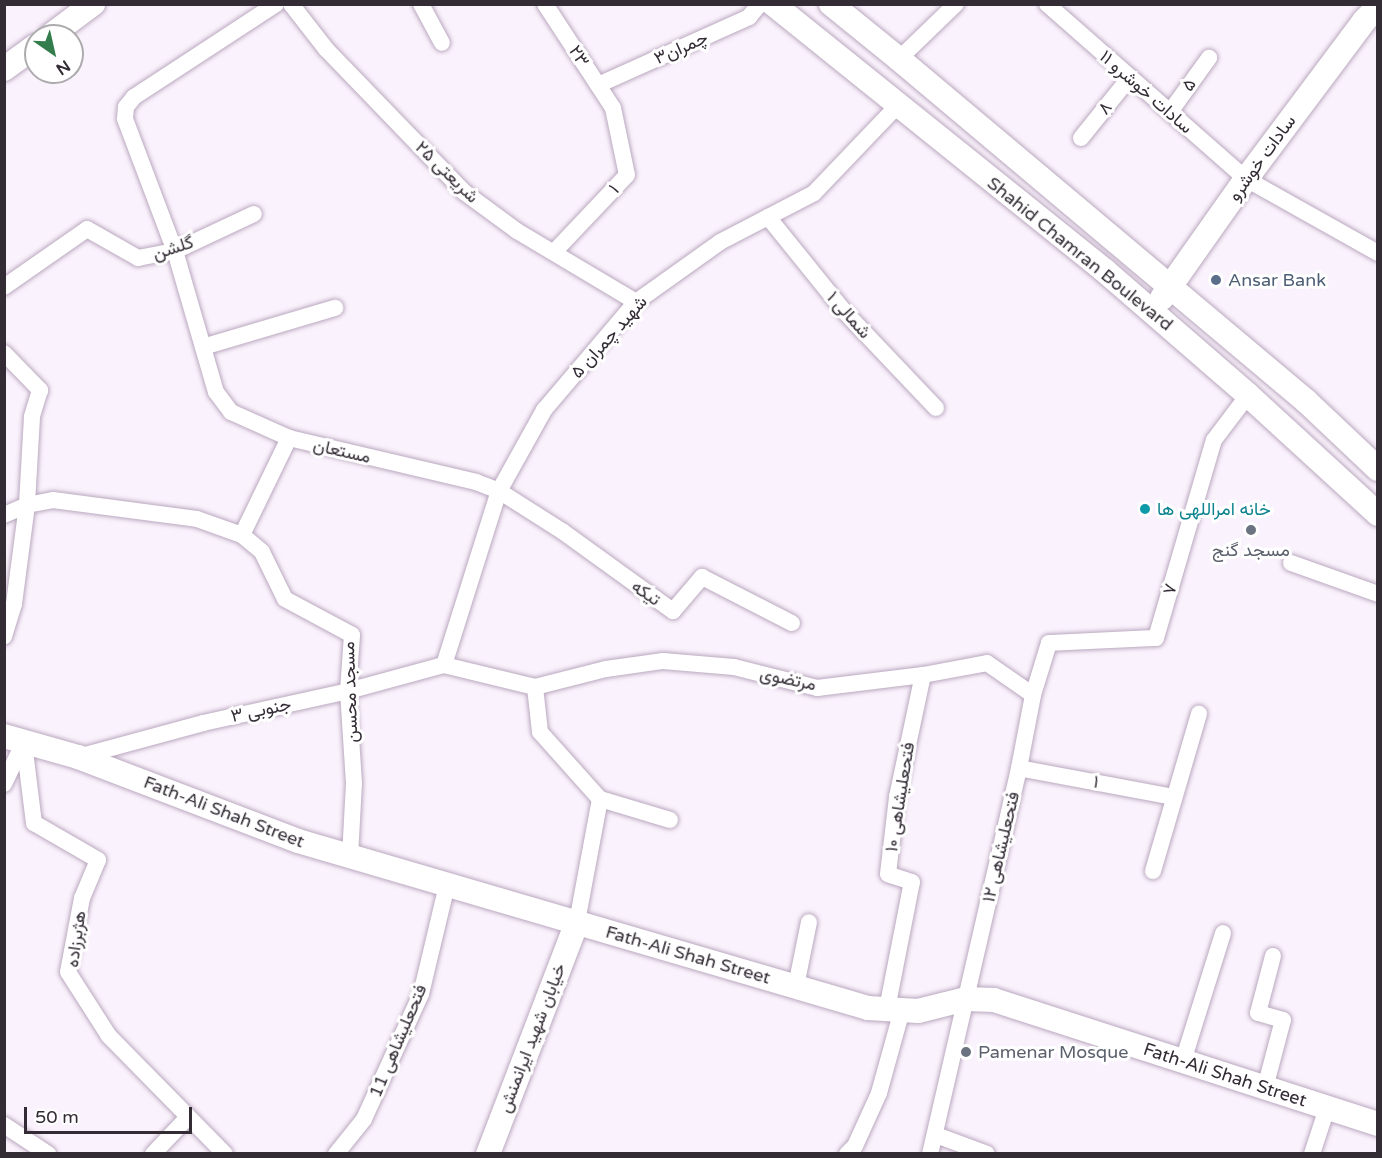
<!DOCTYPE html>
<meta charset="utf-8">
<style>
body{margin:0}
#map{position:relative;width:1382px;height:1158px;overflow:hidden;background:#faf2fc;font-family:"Varela Round",Vazirmatn,sans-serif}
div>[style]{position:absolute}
.roads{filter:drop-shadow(0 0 2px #baa8bf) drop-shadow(0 0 2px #baa8bf)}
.street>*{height:16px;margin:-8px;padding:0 8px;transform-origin:8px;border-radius:8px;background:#fff}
.secondary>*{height:24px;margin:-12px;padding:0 12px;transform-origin:12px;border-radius:12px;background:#fff}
.dots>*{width:16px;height:16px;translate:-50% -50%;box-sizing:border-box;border:3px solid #fff;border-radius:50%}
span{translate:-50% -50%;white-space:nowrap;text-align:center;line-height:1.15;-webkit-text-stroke:6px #fff;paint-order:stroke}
.street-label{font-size:18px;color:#332c35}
.service-label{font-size:18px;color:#4e5e75}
.left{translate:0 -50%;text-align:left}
.culture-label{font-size:18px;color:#0d838f}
.worship-label{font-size:18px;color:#5b616d}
.frame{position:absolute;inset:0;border:6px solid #332c35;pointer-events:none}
.north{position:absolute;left:24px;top:24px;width:60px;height:60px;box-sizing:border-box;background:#fff;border:2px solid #adabae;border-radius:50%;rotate:146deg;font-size:16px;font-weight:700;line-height:24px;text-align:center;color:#332c35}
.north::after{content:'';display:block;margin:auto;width:21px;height:27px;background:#327d4b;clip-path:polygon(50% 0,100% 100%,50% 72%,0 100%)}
.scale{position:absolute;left:24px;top:1107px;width:168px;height:27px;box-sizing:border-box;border:3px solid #332c35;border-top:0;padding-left:8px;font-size:18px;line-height:21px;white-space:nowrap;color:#332c35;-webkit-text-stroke:4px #fff;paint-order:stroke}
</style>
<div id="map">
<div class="roads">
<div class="street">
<i style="left:276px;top:4px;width:170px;rotate:146.8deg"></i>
<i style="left:134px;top:97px;width:13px;rotate:129deg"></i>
<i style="left:126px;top:107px;width:12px;rotate:95deg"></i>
<i style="left:125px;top:119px;width:141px;rotate:69.3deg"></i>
<i style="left:175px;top:251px;width:147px;rotate:73.8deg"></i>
<i style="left:216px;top:392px;width:25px;rotate:53deg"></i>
<i style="left:231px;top:412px;width:64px;rotate:24.1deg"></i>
<i style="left:291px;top:4px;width:57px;rotate:52.1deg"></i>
<i style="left:326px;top:49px;width:199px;rotate:46deg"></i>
<i style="left:464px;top:192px;width:66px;rotate:36.3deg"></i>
<i style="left:517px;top:231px;width:139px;rotate:30.8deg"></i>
<i style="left:421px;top:4px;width:44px;rotate:61.7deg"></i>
<i style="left:545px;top:4px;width:124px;rotate:56.8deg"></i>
<i style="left:613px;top:108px;width:68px;rotate:78.2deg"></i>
<i style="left:627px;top:175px;width:106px;rotate:133.5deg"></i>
<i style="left:1047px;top:4px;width:265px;rotate:41.3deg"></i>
<i style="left:1246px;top:179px;width:151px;rotate:29.3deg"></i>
<i style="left:899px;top:59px;width:79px;rotate:-44deg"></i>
<i style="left:598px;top:85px;width:166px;rotate:-24.2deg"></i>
<i style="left:749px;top:17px;width:17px;rotate:-50deg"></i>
<i style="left:1170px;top:112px;width:67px;rotate:-54.2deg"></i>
<i style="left:1081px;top:138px;width:78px;rotate:-51.2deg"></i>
<i style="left:768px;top:217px;width:119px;rotate:51.1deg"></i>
<i style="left:843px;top:310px;width:135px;rotate:46.5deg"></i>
<i style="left:4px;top:287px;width:101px;rotate:-34.9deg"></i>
<i style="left:87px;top:229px;width:59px;rotate:29.6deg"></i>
<i style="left:138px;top:258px;width:38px;rotate:-11deg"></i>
<i style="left:175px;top:251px;width:87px;rotate:-25.1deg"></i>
<i style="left:203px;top:347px;width:138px;rotate:-16.5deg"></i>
<i style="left:4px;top:353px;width:52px;rotate:45.8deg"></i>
<i style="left:40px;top:390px;width:28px;rotate:107deg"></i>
<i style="left:32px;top:417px;width:88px;rotate:93.3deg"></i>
<i style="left:27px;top:505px;width:100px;rotate:97.5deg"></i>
<i style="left:14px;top:604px;width:34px;rotate:107deg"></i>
<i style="left:4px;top:515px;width:25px;rotate:-23deg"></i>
<i style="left:27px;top:505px;width:26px;rotate:-11deg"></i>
<i style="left:53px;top:500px;width:145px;rotate:7.5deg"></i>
<i style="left:197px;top:519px;width:48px;rotate:19.6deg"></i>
<i style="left:242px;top:535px;width:26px;rotate:40deg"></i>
<i style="left:262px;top:552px;width:52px;rotate:63.9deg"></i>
<i style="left:285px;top:599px;width:76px;rotate:28.2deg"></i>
<i style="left:352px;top:635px;width:56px;rotate:94.1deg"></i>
<i style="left:348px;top:691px;width:92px;rotate:86.3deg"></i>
<i style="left:354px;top:783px;width:73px;rotate:93.1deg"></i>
<i style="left:242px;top:535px;width:108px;rotate:-64.1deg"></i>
<i style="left:289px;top:438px;width:192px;rotate:13.2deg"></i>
<i style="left:476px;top:482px;width:25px;rotate:21deg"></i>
<i style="left:499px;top:491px;width:75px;rotate:32.4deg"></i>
<i style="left:562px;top:531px;width:137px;rotate:35.8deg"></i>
<i style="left:673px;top:611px;width:45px;rotate:-49.5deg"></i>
<i style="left:702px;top:577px;width:101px;rotate:27.1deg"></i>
<i style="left:1291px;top:563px;width:92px;rotate:19.6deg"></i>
<i style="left:444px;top:665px;width:182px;rotate:-72.5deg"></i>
<i style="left:499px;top:491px;width:93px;rotate:-60.9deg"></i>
<i style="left:544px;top:410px;width:142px;rotate:-49.6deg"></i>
<i style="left:636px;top:302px;width:103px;rotate:-35.5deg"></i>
<i style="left:720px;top:242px;width:106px;rotate:-27.5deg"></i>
<i style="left:814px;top:193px;width:120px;rotate:-46.3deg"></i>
<i style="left:535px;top:687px;width:73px;rotate:-14.2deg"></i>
<i style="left:606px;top:669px;width:58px;rotate:-8deg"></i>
<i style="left:663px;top:661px;width:71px;rotate:4.8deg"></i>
<i style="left:734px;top:667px;width:86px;rotate:14.2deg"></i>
<i style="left:817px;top:688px;width:107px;rotate:-7deg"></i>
<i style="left:923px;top:675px;width:65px;rotate:-10.6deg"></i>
<i style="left:987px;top:663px;width:56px;rotate:34.8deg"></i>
<i style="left:24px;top:743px;width:81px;rotate:82.9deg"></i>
<i style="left:34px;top:823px;width:74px;rotate:30deg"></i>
<i style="left:98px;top:860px;width:41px;rotate:112.8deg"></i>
<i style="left:82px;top:898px;width:75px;rotate:100.7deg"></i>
<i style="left:68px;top:972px;width:76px;rotate:57.4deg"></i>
<i style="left:109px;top:1036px;width:165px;rotate:45.5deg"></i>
<i style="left:78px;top:757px;width:130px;rotate:-15.2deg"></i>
<i style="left:203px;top:723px;width:148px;rotate:-12.4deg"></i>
<i style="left:348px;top:691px;width:99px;rotate:-15.2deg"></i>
<i style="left:444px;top:665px;width:94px;rotate:13.6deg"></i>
<i style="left:535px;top:687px;width:45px;rotate:83.7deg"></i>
<i style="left:540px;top:732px;width:90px;rotate:48.2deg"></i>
<i style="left:600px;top:799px;width:125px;rotate:100.6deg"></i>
<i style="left:1019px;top:768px;width:158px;rotate:10.6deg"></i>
<i style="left:4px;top:784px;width:44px;rotate:-64.6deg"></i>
<i style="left:600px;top:799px;width:73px;rotate:16.7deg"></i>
<i style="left:1153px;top:871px;width:164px;rotate:-73.7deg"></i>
<i style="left:796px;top:986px;width:65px;rotate:-78.5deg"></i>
<i style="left:887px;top:1009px;width:129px;rotate:-78.9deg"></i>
<i style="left:912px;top:882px;width:25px;rotate:-162deg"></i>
<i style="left:888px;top:874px;width:78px;rotate:-83.3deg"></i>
<i style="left:897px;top:797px;width:125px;rotate:-78deg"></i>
<i style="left:1183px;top:1061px;width:134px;rotate:-72.6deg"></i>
<i style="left:1265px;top:1088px;width:70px;rotate:-75.2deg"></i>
<i style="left:1283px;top:1020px;width:26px;rotate:-164deg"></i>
<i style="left:1258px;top:1013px;width:59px;rotate:-75.3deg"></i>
<i style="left:4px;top:1125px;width:53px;rotate:33.4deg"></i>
<i style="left:936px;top:1135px;width:54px;rotate:20.4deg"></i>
<i style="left:153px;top:1154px;width:51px;rotate:-46.6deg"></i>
<i style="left:336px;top:1154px;width:45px;rotate:-51.3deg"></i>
<i style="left:364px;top:1119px;width:137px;rotate:-65.5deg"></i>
<i style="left:421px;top:994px;width:112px;rotate:-76.6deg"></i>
<i style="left:847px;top:1154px;width:11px;rotate:-45deg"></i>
<i style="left:855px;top:1146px;width:58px;rotate:-65.6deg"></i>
<i style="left:879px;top:1093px;width:86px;rotate:-74.5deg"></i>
<i style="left:930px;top:1154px;width:396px;rotate:-77deg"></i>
<i style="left:1019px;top:768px;width:74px;rotate:-79.1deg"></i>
<i style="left:1033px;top:695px;width:54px;rotate:-72.9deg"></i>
<i style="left:1049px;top:643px;width:107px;rotate:-2.7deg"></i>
<i style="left:1156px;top:638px;width:206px;rotate:-73.7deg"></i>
<i style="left:1214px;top:440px;width:56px;rotate:-52.9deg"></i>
<i style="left:1312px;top:1154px;width:48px;rotate:-71.9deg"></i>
</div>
<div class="secondary">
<i style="left:773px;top:4px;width:426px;rotate:38.8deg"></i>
<i style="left:1105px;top:271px;width:189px;rotate:40.9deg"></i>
<i style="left:1248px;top:395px;width:176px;rotate:42.5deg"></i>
<i style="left:831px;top:4px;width:87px;rotate:39deg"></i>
<i style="left:899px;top:59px;width:532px;rotate:40.04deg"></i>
<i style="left:1306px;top:401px;width:99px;rotate:43.4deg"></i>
<i style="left:50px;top:36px;width:54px;rotate:-36.7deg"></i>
<i style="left:4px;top:69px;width:39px;rotate:-36deg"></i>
<i style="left:1162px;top:298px;width:146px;rotate:-54.8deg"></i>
<i style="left:1246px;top:179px;width:197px;rotate:-53.2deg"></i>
<i style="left:1364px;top:21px;width:20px;rotate:-45deg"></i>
<i style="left:4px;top:736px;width:77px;rotate:15.8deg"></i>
<i style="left:78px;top:757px;width:235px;rotate:20.9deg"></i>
<i style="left:298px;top:841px;width:594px;rotate:16.33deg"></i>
<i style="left:868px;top:1008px;width:50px;rotate:3.4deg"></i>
<i style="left:918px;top:1011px;width:49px;rotate:-14deg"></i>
<i style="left:966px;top:999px;width:28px;rotate:2deg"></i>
<i style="left:994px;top:1000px;width:404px;rotate:17.9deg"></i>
<i style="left:488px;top:1154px;width:248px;rotate:-69deg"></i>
</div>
</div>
<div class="dots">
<i style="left:1216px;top:280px;background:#5c6f8a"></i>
<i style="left:1145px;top:509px;background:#0f9aa8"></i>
<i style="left:1251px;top:530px;background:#6b7280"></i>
<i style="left:966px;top:1052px;background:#6b7280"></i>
</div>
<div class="street-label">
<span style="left:681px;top:48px;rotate:-24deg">چمران۳</span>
<span style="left:579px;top:56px;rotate:57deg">۲۳</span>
<span style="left:1189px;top:85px;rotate:-55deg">۵</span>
<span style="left:1146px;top:92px;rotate:41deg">سادات خوشرو ۱۱</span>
<span style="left:1105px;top:108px;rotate:-51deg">۸</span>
<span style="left:1262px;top:158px;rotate:-54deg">سادات خوشرو</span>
<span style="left:447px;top:172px;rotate:44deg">شریعتی ۲۵</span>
<span style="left:614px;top:189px;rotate:-46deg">۱</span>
<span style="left:173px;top:248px;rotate:-18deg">گلشن</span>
<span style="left:1080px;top:254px;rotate:39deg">Shahid Chamran Boulevard</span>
<span style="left:849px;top:315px;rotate:48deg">شمالی ۱</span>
<span style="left:609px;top:337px;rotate:-48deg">شهید چمران ۵</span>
<span style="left:342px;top:451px;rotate:13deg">مستعان</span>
<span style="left:1170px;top:589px;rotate:-74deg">۷</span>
<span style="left:646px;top:593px;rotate:34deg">تیکه</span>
<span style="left:788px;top:679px;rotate:12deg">مرتضوی</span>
<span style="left:350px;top:692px;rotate:-92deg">مسجد محسن</span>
<span style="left:261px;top:710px;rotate:-12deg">۳ جنوبی</span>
<span style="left:1096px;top:782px;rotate:11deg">۱</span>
<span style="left:900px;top:797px;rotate:-81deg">فتحعلیشاهی ۱۰</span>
<span style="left:224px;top:812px;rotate:21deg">Fath-Ali Shah Street</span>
<span style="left:1001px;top:847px;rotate:-77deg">فتحعلیشاهی ۱۲</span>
<span style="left:76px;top:939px;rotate:-82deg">هژبرزاده</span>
<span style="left:688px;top:955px;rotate:16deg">Fath-Ali Shah Street</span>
<span style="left:532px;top:1038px;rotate:-69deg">خیابان شهید ایرانمنش</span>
<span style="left:398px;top:1041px;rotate:-67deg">فتحعلیشاهی 11</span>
<span style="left:1225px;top:1075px;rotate:18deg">Fath-Ali Shah Street</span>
</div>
<div class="service-label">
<span class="left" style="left:1228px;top:280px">Ansar Bank</span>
</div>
<div class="culture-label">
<span class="left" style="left:1157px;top:509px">خانه امراللهی ها</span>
</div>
<div class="worship-label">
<span style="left:1251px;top:550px">مسجد گنج</span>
<span class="left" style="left:978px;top:1052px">Pamenar Mosque</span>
</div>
<div class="frame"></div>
<div class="north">N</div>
<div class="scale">50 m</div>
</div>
